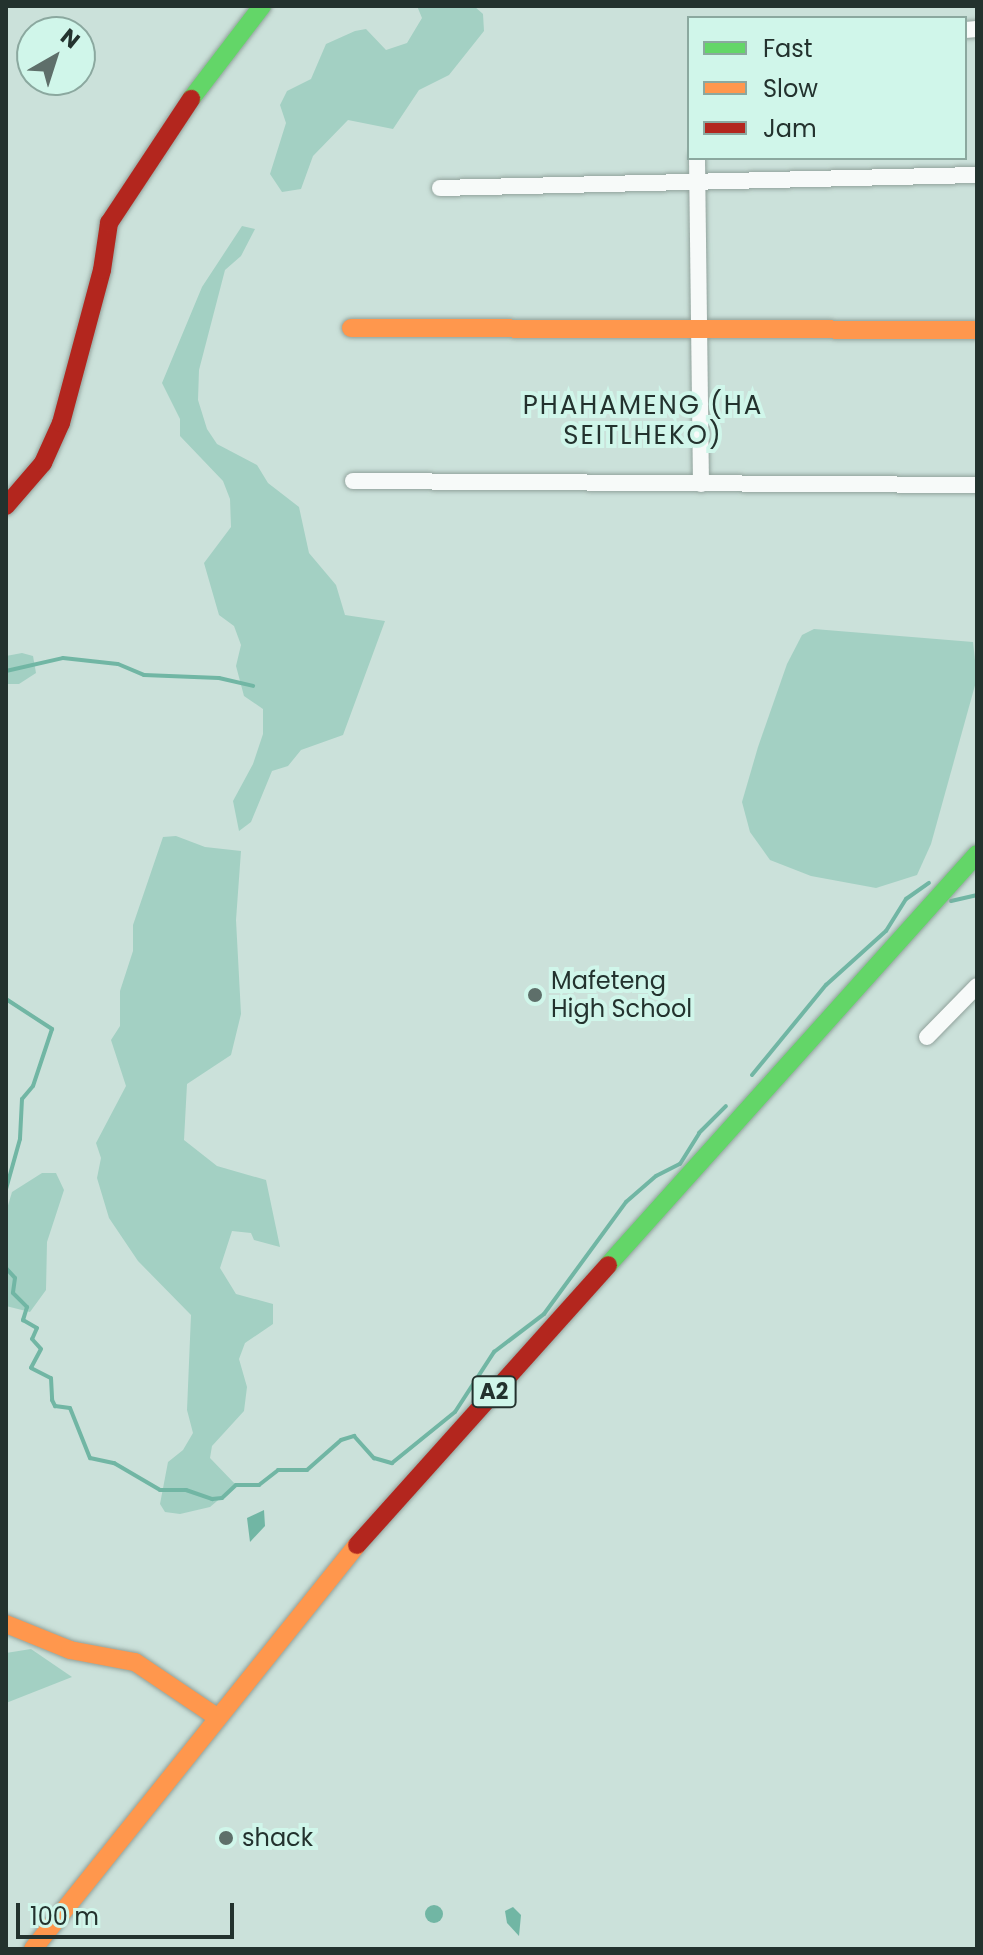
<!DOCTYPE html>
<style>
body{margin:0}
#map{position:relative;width:983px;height:1955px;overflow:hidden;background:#cbe1da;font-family:Poppins,sans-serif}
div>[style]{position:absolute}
.green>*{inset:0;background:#a3d0c3}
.water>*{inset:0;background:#71b6a4}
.round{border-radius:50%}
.stream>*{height:4px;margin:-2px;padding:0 2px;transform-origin:2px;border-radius:2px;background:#71b6a4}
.roads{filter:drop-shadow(0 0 2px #91a29c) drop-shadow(0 0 2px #91a29c)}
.street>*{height:16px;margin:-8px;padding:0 8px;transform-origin:8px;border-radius:8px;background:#f7faf9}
.fast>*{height:18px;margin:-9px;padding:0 9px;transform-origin:9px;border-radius:9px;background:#63d668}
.slow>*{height:18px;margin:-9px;padding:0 9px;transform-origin:9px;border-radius:9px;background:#ff974d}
.jam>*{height:18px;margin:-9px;padding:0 9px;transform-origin:9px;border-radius:9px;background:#b3261e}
.dots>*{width:22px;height:22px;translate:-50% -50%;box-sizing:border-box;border:4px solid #d0f6ea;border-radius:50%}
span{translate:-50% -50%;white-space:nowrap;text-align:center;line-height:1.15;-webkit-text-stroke:8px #d0f6ea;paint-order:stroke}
.shield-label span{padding:2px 6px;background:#d0f6ea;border:2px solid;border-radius:6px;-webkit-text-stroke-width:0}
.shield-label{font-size:22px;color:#23322e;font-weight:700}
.poi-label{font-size:24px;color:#23322e}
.left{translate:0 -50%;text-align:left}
.neighbourhood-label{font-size:26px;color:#23322e;letter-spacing:2px}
.frame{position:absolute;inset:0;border:8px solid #23322e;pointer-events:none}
.legend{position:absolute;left:687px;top:16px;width:280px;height:144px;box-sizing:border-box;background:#d0f6ea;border:2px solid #8ba89f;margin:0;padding:10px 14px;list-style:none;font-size:24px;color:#23322e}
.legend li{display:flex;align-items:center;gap:16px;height:40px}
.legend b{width:40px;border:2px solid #8ba89f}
.north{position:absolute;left:16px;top:16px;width:80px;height:80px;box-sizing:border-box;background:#d0f6ea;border:2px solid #8ba89f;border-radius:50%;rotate:39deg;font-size:22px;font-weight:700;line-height:32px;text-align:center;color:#23322e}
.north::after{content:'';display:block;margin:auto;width:28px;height:36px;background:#5e6f6a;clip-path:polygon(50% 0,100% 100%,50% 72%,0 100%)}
.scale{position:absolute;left:16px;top:1903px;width:218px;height:36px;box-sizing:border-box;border:4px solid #23322e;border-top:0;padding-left:10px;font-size:24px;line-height:28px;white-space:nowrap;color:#23322e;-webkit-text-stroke:6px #d0f6ea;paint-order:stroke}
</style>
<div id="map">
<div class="green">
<i style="clip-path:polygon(417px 6px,474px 6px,483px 14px,484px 31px,449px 75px,419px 90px,393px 129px,348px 120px,313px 156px,301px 189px,282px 192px,270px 174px,286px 123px,280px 105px,287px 91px,311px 79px,326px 44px,355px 31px,366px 29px,386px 50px,407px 43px,422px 18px)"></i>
<i style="clip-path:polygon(242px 226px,255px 229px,241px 256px,225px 270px,199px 370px,198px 400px,207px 429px,217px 444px,257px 465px,268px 483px,299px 507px,309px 553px,336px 585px,345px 615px,385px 621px,343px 735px,301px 750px,288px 766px,272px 771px,251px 822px,239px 831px,233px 801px,253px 764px,263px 734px,263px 709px,244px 696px,236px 666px,241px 645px,234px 626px,219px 615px,204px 563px,231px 527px,230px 499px,223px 481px,180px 436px,180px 419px,162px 383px,202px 287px)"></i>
<i style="clip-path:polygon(814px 629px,973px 642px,977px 678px,931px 844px,917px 875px,876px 888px,811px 876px,770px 860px,750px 832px,742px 802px,758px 747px,787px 664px,802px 635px)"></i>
<i style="clip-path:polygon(22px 653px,33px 656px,36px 673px,19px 684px,6px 684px,6px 656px)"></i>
<i style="clip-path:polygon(176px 836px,205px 847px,241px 851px,236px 920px,241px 1014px,231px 1055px,187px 1084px,184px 1140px,217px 1166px,266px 1180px,280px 1247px,254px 1240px,251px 1233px,232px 1231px,220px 1268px,236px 1294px,273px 1304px,273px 1324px,245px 1343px,239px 1359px,247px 1387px,244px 1411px,212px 1446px,210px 1458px,236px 1485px,210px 1507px,180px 1514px,165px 1512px,160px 1504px,168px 1462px,183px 1450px,193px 1433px,187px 1410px,191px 1315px,138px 1261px,109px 1218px,97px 1178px,101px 1158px,96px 1143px,126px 1086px,111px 1040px,120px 1026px,120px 991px,133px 951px,133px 925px,163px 837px)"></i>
<i style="clip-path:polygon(42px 1173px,56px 1173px,64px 1190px,47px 1242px,46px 1290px,30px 1312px,6px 1306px,6px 1212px,12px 1192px)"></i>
<i style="clip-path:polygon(31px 1649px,72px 1677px,6px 1703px,6px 1653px)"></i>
</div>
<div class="water">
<i style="clip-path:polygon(264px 1510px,265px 1526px,250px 1542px,247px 1518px)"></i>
<i class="round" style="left:425px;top:1905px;width:18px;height:18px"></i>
<i style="clip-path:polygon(513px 1907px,521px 1915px,519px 1936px,507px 1923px,505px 1911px)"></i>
</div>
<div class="stream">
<i style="left:6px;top:671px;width:58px;rotate:-12.8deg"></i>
<i style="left:63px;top:658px;width:55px;rotate:6.2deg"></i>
<i style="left:118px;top:664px;width:28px;rotate:23deg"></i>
<i style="left:144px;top:675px;width:75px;rotate:2.3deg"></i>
<i style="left:219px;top:678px;width:35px;rotate:13deg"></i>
<i style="left:951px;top:901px;width:27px;rotate:-13deg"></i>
<i style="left:977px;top:938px;width:19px;rotate:90deg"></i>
<i style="left:6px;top:999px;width:55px;rotate:33.1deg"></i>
<i style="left:52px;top:1029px;width:60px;rotate:108.4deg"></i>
<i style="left:33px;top:1086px;width:17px;rotate:130deg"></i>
<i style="left:22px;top:1099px;width:40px;rotate:92.9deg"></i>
<i style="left:20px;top:1139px;width:52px;rotate:105.6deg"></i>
<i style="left:752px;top:1075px;width:117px;rotate:-50.6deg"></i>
<i style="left:826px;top:985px;width:81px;rotate:-42deg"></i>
<i style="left:886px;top:931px;width:38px;rotate:-58deg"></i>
<i style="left:906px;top:899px;width:28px;rotate:-35deg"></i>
<i style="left:6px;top:1268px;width:13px;rotate:48deg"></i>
<i style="left:15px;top:1278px;width:15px;rotate:98deg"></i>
<i style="left:13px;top:1293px;width:20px;rotate:45deg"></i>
<i style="left:27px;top:1307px;width:14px;rotate:107deg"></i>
<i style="left:23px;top:1320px;width:16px;rotate:30deg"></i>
<i style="left:37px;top:1328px;width:12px;rotate:114deg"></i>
<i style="left:32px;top:1339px;width:13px;rotate:48deg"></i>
<i style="left:41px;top:1349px;width:21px;rotate:118deg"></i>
<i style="left:31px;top:1368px;width:22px;rotate:27deg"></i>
<i style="left:51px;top:1378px;width:22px;rotate:87deg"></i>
<i style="left:52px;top:1400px;width:7px;rotate:63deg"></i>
<i style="left:55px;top:1406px;width:15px;rotate:8deg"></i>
<i style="left:70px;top:1408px;width:54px;rotate:68.2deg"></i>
<i style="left:90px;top:1458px;width:25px;rotate:12deg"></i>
<i style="left:114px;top:1463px;width:53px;rotate:30.4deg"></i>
<i style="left:160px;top:1490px;width:26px"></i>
<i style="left:186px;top:1490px;width:28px;rotate:19deg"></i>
<i style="left:212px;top:1499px;width:10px;rotate:-6deg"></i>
<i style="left:222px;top:1498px;width:19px;rotate:-43deg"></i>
<i style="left:236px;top:1485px;width:23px"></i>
<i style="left:259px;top:1485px;width:24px;rotate:-38deg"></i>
<i style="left:278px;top:1470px;width:29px"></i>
<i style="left:307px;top:1470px;width:45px;rotate:-41.4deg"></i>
<i style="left:341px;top:1440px;width:14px;rotate:-17deg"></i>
<i style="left:354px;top:1436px;width:30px;rotate:48deg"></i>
<i style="left:374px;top:1458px;width:19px;rotate:16deg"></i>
<i style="left:392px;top:1463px;width:81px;rotate:-39deg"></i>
<i style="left:455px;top:1412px;width:72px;rotate:-57deg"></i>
<i style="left:494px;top:1352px;width:63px;rotate:-37.2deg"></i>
<i style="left:544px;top:1314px;width:139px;rotate:-53.8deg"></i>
<i style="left:626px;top:1202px;width:40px;rotate:-41deg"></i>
<i style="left:656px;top:1176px;width:27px;rotate:-27deg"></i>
<i style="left:680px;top:1164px;width:36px;rotate:-58deg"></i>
<i style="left:699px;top:1133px;width:38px;rotate:-45deg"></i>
</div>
<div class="roads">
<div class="street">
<i style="left:965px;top:30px;width:12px;rotate:-5deg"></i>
<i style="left:697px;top:158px;width:326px;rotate:89.3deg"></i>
<i style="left:440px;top:188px;width:537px;rotate:-1.39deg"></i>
<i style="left:353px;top:481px;width:624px;rotate:0.37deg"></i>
<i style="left:927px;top:1037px;width:71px;rotate:-45.6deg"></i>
</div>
<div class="fast">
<i style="left:191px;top:99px;width:117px;rotate:-52.6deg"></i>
<i style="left:608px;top:1265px;width:552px;rotate:-48.08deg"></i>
</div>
<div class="slow">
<i style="left:351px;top:328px;width:626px;rotate:0.18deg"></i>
<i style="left:6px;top:1624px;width:69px;rotate:22.1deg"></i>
<i style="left:70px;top:1650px;width:66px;rotate:10.5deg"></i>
<i style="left:135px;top:1662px;width:99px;rotate:33.9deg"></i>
<i style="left:33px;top:1949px;width:518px;rotate:-51.27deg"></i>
</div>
<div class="jam">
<i style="left:6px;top:506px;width:57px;rotate:-49.3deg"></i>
<i style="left:43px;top:463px;width:44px;rotate:-65.8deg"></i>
<i style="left:61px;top:423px;width:158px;rotate:-75deg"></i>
<i style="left:102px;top:270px;width:48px;rotate:-81.5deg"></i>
<i style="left:109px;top:223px;width:149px;rotate:-56.5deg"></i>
<i style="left:357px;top:1545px;width:376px;rotate:-48.1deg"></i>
</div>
</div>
<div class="dots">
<i style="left:535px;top:995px;background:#5e6f6a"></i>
<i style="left:226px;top:1838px;background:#5e6f6a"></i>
</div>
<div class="shield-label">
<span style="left:494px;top:1392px">A2</span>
</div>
<div class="poi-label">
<span class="left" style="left:551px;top:995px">Mafeteng<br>High School</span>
<span class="left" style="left:242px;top:1838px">shack</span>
</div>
<div class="neighbourhood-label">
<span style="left:643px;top:421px">PHAHAMENG (HA<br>SEITLHEKO)</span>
</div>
<div class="frame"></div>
<ul class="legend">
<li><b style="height:10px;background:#63d668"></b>Fast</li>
<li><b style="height:10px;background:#ff974d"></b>Slow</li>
<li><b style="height:10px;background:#b3261e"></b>Jam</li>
</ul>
<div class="north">N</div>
<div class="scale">100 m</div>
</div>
